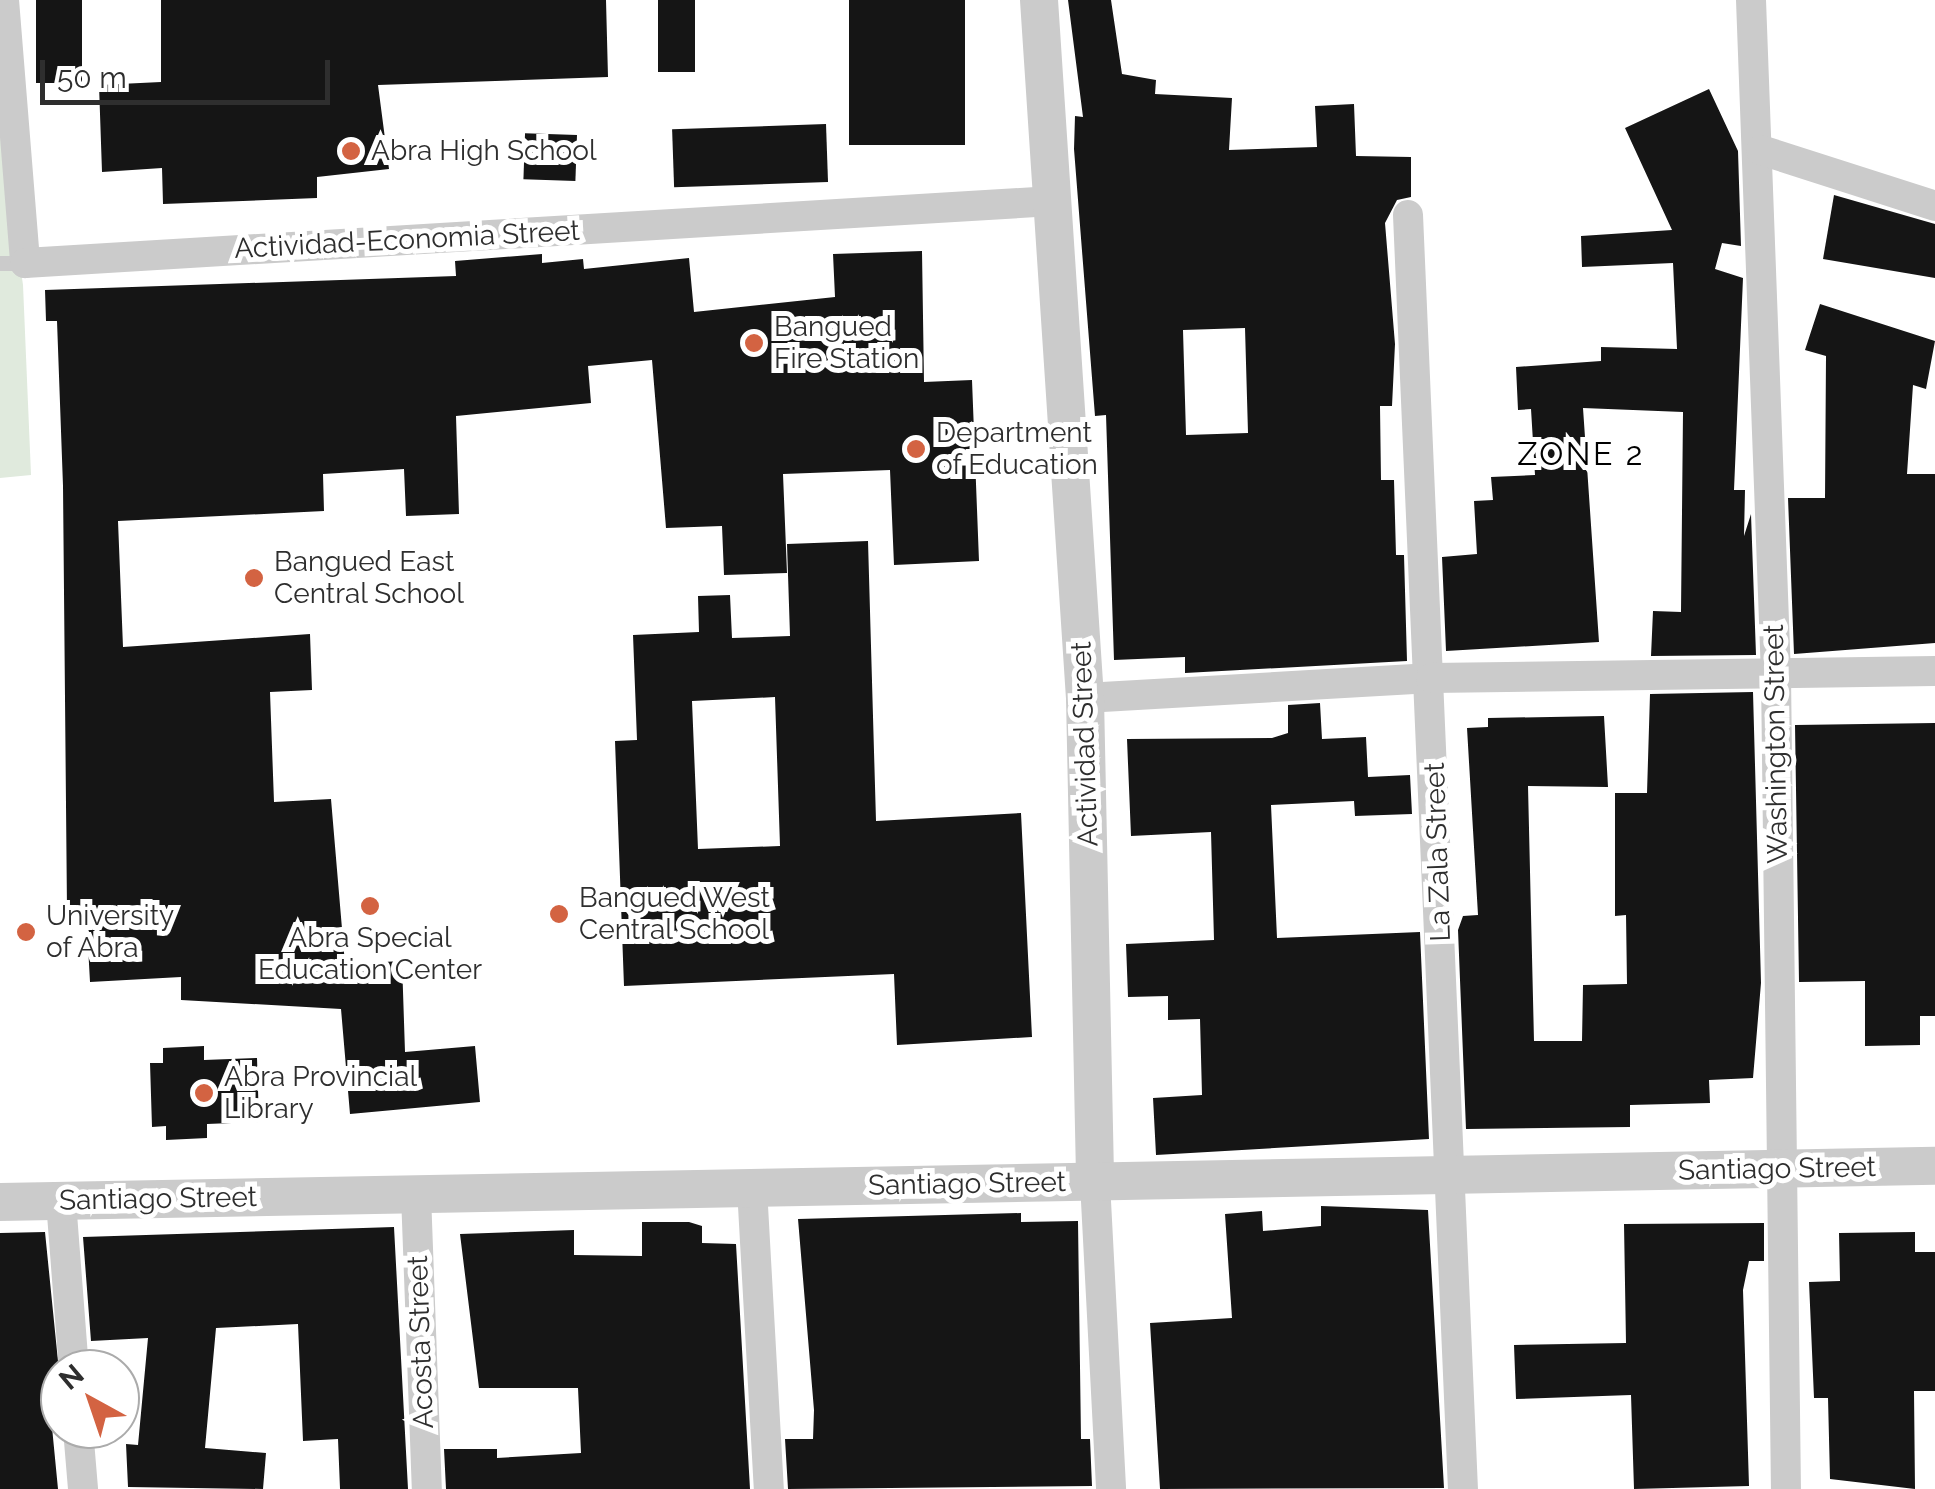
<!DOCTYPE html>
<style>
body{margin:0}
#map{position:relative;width:1935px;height:1489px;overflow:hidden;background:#fff;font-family:Raleway,sans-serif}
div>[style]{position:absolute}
.green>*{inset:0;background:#e0eadd}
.building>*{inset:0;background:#151515;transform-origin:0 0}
.service>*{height:15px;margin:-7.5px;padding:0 7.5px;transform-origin:7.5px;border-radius:7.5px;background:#cbcbcb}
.minor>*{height:30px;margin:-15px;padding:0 15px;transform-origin:15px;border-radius:15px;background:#cbcbcb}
.tertiary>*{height:38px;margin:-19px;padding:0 19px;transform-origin:19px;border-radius:19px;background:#cbcbcb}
.dots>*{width:28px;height:28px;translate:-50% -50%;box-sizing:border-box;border:5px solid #fff;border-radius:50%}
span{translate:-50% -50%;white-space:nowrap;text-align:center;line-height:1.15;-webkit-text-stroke:10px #fff;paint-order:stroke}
.poi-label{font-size:28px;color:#2e2e2e}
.left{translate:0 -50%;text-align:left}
.street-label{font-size:28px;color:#2e2e2e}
.quarter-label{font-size:32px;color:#000;letter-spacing:2.5px}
.north{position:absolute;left:40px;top:1349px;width:100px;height:100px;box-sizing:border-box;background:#fff;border:2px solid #ababab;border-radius:50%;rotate:320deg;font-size:28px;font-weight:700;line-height:40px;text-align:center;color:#2e2e2e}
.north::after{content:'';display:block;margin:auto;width:35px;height:45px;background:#d36342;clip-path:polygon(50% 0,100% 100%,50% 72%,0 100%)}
.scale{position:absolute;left:40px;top:60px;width:290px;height:45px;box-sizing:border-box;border:5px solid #2e2e2e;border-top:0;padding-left:12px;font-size:30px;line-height:35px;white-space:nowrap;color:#2e2e2e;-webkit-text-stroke:8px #fff;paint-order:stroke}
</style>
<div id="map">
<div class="green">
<i style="clip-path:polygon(0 124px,23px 285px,31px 475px,0 478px)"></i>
</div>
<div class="building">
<i style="left:36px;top:0;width:46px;height:83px"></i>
<i style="clip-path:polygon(161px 0,606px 0,608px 77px,378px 85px,389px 169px,317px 177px,317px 198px,163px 204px,162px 168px,102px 172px,99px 85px,161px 82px)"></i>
<i style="left:658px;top:0;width:37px;height:72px"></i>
<i style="left:849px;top:0;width:116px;height:145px"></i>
<i style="clip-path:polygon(evenodd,1068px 0,1111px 0,1122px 74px,1156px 80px,1155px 94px,1232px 98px,1229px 150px,1317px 147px,1315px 106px,1354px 104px,1356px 156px,1411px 157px,1411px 197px,1397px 200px,1385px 223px,1395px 344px,1392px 406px,1380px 406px,1381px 480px,1394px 480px,1396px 555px,1404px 555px,1407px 661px,1185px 673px,1185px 657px,1114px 660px,1106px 415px,1095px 416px,1074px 149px,1075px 116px,1083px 117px,1068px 0,1245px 328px,1248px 433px,1186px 435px,1183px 330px,1245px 328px)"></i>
<i style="clip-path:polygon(1709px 89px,1738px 151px,1741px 246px,1722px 243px,1715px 269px,1743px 278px,1734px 490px,1745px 490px,1744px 536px,1751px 514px,1756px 655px,1651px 656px,1653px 611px,1681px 612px,1683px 412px,1583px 408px,1599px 642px,1446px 651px,1442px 557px,1477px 554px,1474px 501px,1493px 500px,1491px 477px,1535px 475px,1531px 409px,1518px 410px,1516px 367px,1601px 361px,1601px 347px,1677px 349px,1673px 263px,1582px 267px,1581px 236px,1672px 230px,1625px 128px)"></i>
<i style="left:826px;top:124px;width:58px;height:154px;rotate:88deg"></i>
<i style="left:577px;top:135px;width:46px;height:52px;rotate:92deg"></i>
<i style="clip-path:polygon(1834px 195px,1935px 224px,1935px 278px,1823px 259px)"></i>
<i style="clip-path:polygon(922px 251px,924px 382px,972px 380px,979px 561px,894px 565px,890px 470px,783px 474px,787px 573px,724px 575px,722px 526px,666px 528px,652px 360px,588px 366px,591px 403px,456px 416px,459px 514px,406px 516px,404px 469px,323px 474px,324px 511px,118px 521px,123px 647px,310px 634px,312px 690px,270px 692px,274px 802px,331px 799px,345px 964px,402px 961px,405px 1052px,475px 1046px,480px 1102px,350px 1114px,341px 1009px,181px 1000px,181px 977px,90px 982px,86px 910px,67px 911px,63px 486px,57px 321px,46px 321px,45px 290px,456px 276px,455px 261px,542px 254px,542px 263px,583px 259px,584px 269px,689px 258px,694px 312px,835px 297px,833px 254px)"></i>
<i style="clip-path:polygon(1820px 304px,1935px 341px,1926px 389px,1913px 385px,1907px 474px,1935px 474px,1935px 643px,1794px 654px,1788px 498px,1825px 498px,1826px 356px,1805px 350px)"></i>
<i style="clip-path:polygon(evenodd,868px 541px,876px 821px,1021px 813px,1032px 1037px,897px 1045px,894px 974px,624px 986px,615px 741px,637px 740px,633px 635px,699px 632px,698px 596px,730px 595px,732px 638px,790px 636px,787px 544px,868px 541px,775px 697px,780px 846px,698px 849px,692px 701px,775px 697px)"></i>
<i style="clip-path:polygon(1753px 692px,1761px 983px,1753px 1078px,1709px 1080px,1710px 1103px,1630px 1105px,1630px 1127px,1466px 1129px,1458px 930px,1463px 916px,1478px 915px,1467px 728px,1488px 727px,1488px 718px,1604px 716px,1608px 787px,1528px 786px,1534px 1041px,1582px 1041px,1583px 985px,1627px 984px,1626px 915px,1615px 916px,1615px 793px,1647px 793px,1650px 694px)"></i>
<i style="clip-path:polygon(1320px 703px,1322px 739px,1366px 737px,1368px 777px,1410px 775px,1412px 814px,1355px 816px,1354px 801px,1271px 805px,1277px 938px,1420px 932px,1429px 1139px,1156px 1155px,1153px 1098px,1202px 1095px,1200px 1019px,1168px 1020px,1168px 996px,1128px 997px,1126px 944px,1214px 940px,1211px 832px,1131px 836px,1127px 739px,1272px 738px,1288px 733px,1288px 705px)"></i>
<i style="clip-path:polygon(1935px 723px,1935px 1016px,1920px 1016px,1920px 1045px,1865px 1046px,1865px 981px,1799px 982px,1795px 725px)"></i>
<i style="clip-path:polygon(204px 1046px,204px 1060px,257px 1058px,259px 1122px,207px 1124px,207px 1138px,166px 1140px,166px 1126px,152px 1127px,150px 1063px,163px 1063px,163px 1048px)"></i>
<i style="clip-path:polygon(1321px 1206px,1428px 1210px,1444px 1488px,1160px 1489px,1150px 1323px,1232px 1318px,1225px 1214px,1262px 1211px,1263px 1231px,1321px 1226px)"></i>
<i style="clip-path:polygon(1021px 1213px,1021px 1222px,1078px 1221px,1081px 1439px,1090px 1439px,1092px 1486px,788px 1489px,785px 1439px,813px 1439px,814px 1410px,798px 1219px)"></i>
<i style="clip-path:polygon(642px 1222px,689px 1222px,702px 1226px,702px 1243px,736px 1244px,750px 1489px,446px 1489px,444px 1449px,497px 1449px,497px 1458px,581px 1453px,578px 1388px,479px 1388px,460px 1234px,574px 1230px,574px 1255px,642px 1256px)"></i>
<i style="clip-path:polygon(1764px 1223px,1764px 1261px,1749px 1261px,1743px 1290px,1749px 1486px,1634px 1489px,1631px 1395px,1516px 1399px,1514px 1345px,1626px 1343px,1624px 1224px)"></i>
<i style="clip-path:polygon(394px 1227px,408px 1489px,340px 1489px,338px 1439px,303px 1441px,298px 1324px,216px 1328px,205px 1448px,266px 1453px,263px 1489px,128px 1487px,126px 1444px,138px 1445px,148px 1338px,91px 1341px,83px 1237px)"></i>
<i style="clip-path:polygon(45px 1232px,60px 1381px,48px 1386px,58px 1489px,0 1489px,0 1233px)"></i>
<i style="clip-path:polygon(1915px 1232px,1915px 1252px,1935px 1252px,1935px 1391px,1914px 1391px,1915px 1489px,1830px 1479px,1828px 1398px,1814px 1398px,1809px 1282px,1840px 1281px,1839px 1233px)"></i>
</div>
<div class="service">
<i style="left:0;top:263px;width:25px"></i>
</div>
<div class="minor">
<i style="left:4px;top:0;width:264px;rotate:85.4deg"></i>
<i style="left:25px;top:263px;width:1029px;rotate:-3.45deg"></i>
<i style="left:1751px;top:0;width:675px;rotate:87.88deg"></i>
<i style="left:1776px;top:675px;width:814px;rotate:89.3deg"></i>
<i style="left:1761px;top:150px;width:183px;rotate:17.8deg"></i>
<i style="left:1408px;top:215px;width:1275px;rotate:87.53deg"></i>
<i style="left:1085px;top:698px;width:347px;rotate:-3.3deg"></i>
<i style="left:1431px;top:678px;width:504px;rotate:-0.8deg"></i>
<i style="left:1095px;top:1182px;width:307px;rotate:87deg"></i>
<i style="left:752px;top:1188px;width:301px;rotate:86.8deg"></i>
<i style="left:416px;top:1194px;width:295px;rotate:87.9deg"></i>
<i style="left:61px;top:1201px;width:169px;rotate:85.6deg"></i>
<i style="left:78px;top:1429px;width:60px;rotate:85.2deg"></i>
</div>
<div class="tertiary">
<i style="left:1039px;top:0;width:700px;rotate:86.23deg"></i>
<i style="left:1085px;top:698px;width:484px;rotate:88.8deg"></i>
<i style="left:0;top:1202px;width:1935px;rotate:-1.07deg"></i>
</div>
<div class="dots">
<i style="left:351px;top:151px;background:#d36342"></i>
<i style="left:754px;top:343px;background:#d36342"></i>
<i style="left:916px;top:449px;background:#d36342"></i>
<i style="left:254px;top:578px;background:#d36342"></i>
<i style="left:370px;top:906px;background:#d36342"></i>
<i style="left:559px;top:914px;background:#d36342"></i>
<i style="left:26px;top:932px;background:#d36342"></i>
<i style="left:204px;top:1093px;background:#d36342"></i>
</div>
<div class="poi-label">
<span class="left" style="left:371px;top:151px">Abra High School</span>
<span class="left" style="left:774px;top:343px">Bangued<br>Fire Station</span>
<span class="left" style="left:936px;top:449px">Department<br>of Education</span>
<span class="left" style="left:274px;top:578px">Bangued East<br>Central School</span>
<span class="left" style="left:579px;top:914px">Bangued West<br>Central School</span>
<span class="left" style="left:46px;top:932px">University<br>of Abra</span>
<span style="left:370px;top:954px">Abra Special<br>Education Center</span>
<span class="left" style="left:224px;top:1093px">Abra Provincial<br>Library</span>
</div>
<div class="street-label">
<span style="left:407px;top:240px;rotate:-3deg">Actividad-Economia Street</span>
<span style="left:1085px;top:744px;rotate:-92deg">Actividad Street</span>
<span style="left:1776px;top:744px;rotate:-91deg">Washington Street</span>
<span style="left:1438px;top:852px;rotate:-92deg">La Zala Street</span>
<span style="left:1777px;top:1169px;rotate:-1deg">Santiago Street</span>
<span style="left:967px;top:1184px;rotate:-1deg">Santiago Street</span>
<span style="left:158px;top:1199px;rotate:-1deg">Santiago Street</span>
<span style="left:421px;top:1342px;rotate:-92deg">Acosta Street</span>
</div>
<div class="quarter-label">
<span style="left:1581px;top:454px">ZONE 2</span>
</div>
<div class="north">N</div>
<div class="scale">50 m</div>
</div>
